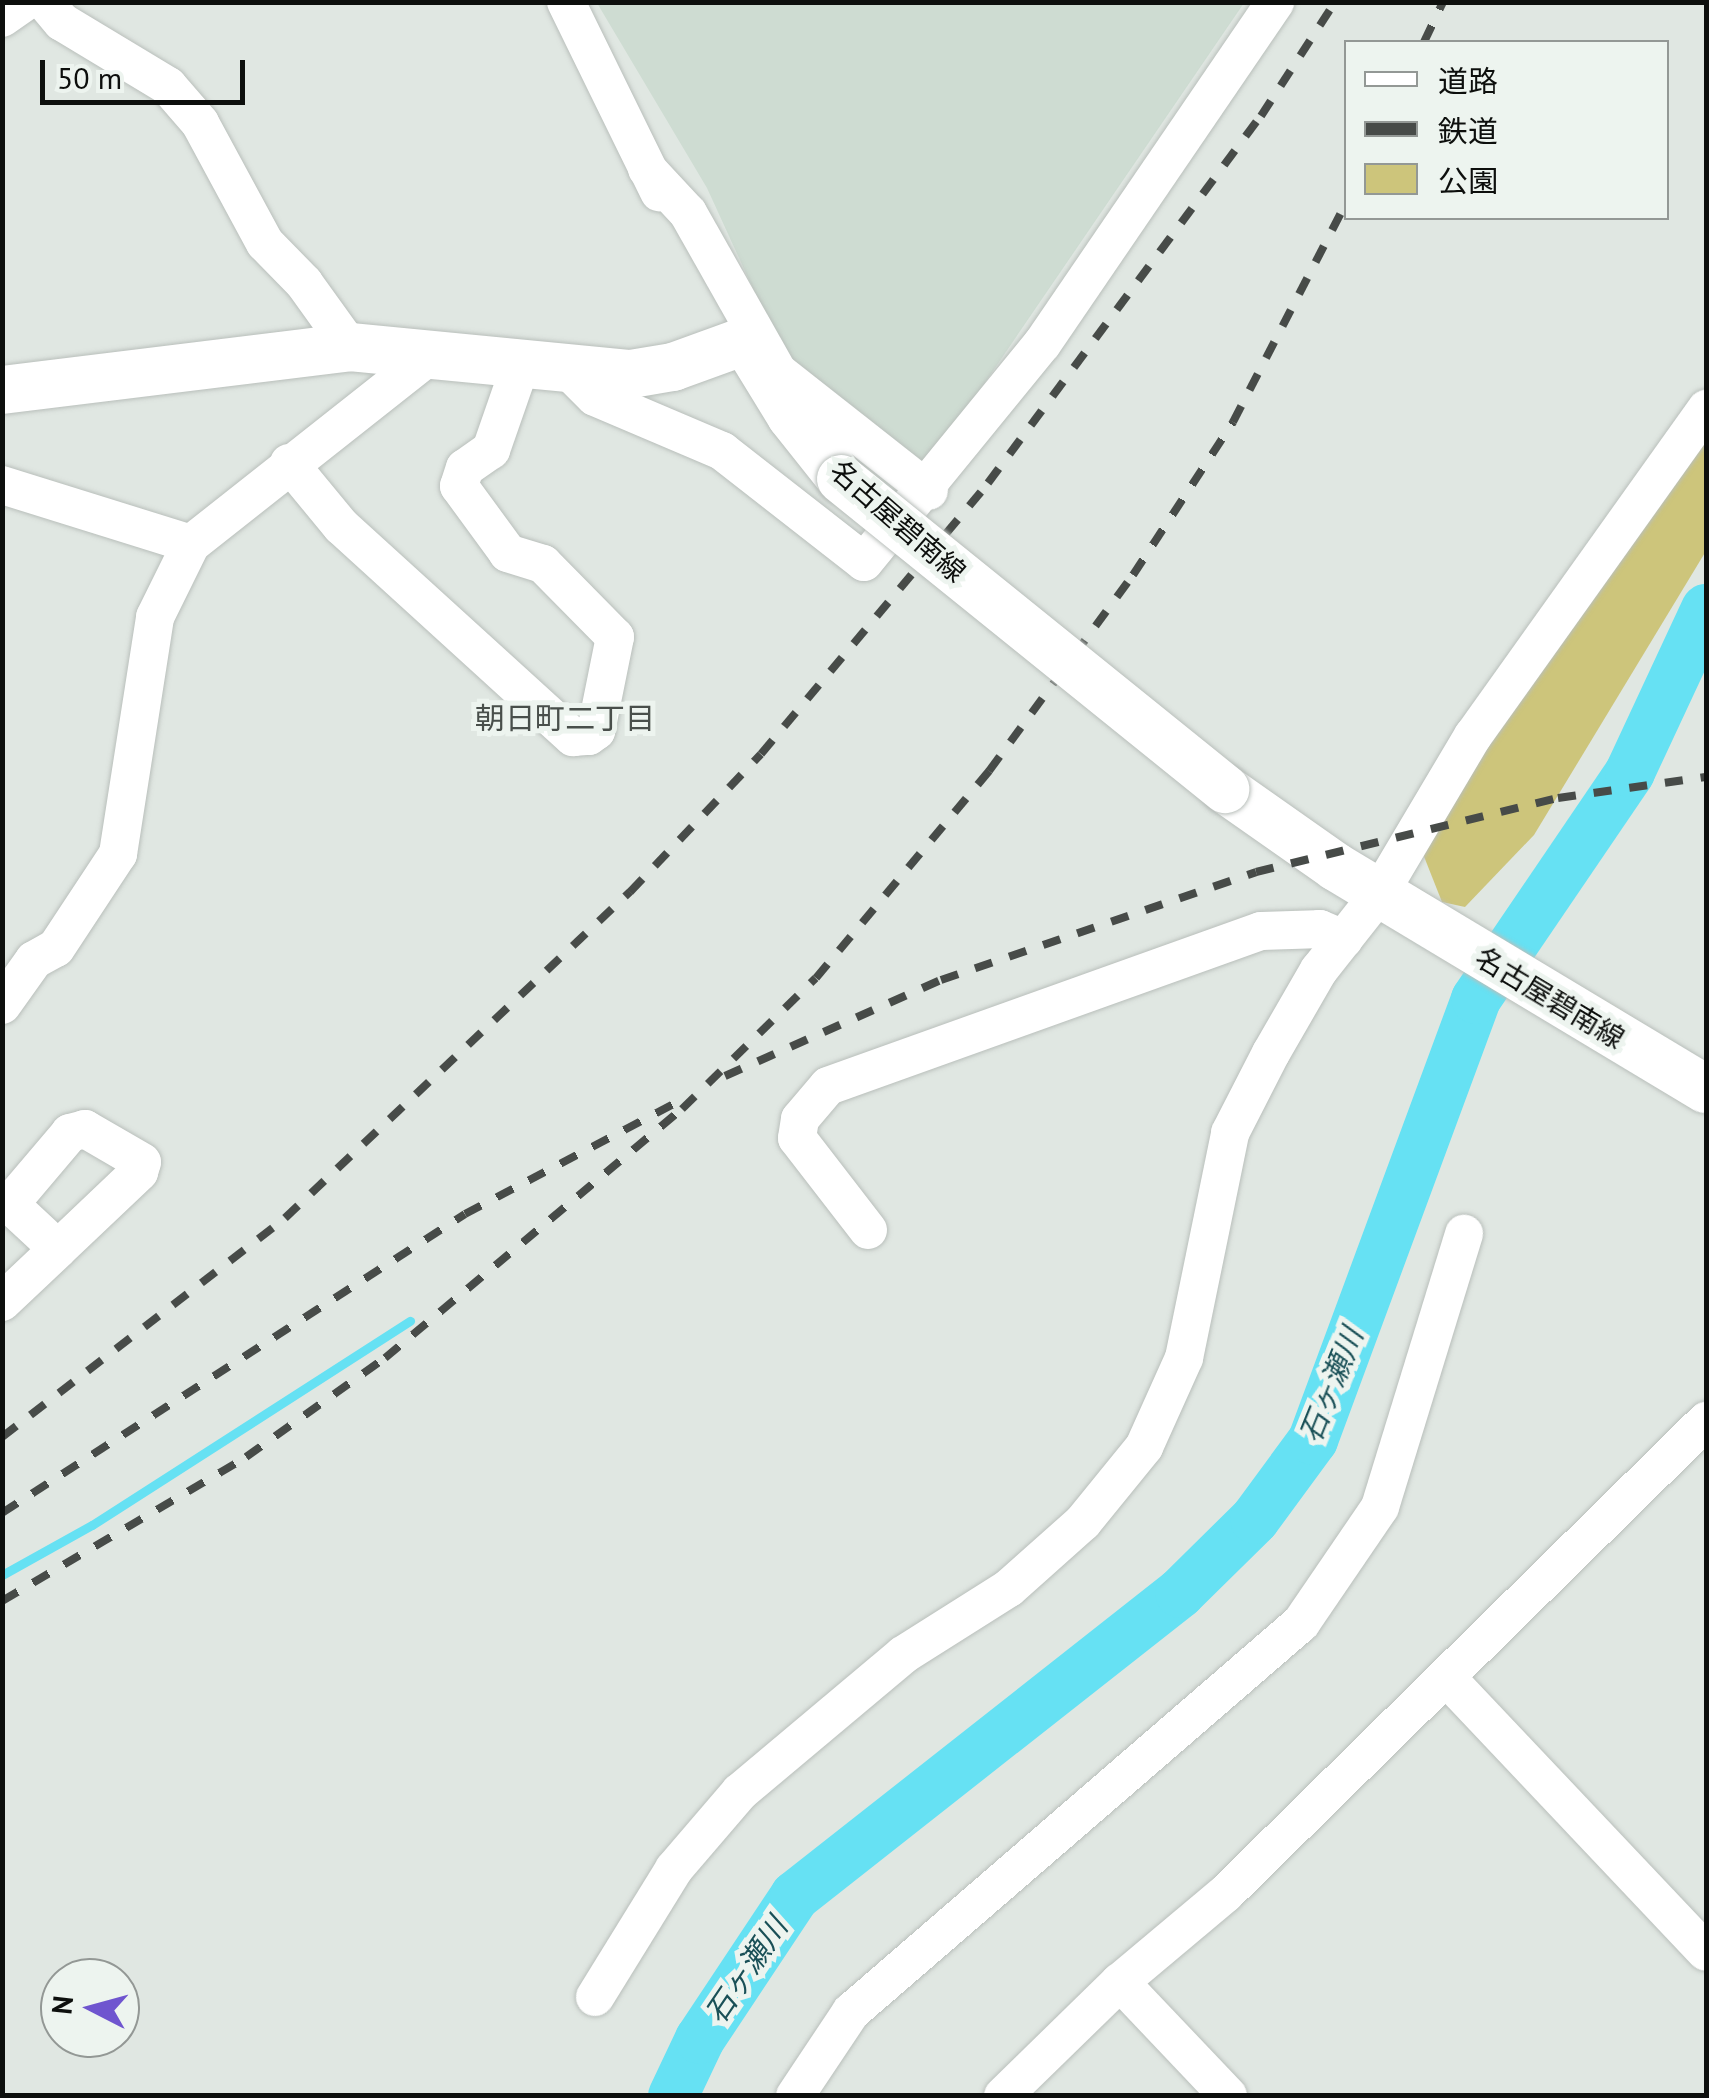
<!DOCTYPE html>
<meta charset="utf-8">
<style>
body{margin:0}
#map{position:relative;width:1709px;height:2098px;overflow:hidden;background:#e0e7e2;font-family:"PT Sans","Noto Sans JP",sans-serif}
div>[style]{position:absolute}
.built>*{inset:0;background:#cedcd2}
.green>*{inset:0;background:#cdc57b}
.stream>*{height:9px;margin:-4.5px;padding:0 4.5px;transform-origin:4.5px;border-radius:4.5px;background:#66e1f3}
.river>*{height:50px;margin:-25px;padding:0 25px;transform-origin:25px;border-radius:25px;background:#66e1f3}
.roads{filter:drop-shadow(0 0 2px #b9bfbb) drop-shadow(0 0 2px #b9bfbb)}
.minor>*{height:38px;margin:-19px;padding:0 19px;transform-origin:19px;border-radius:19px;background:#fff}
.major>*{height:48px;margin:-24px;padding:0 24px;transform-origin:24px;border-radius:24px;background:#fff}
.rail>*{height:8px;margin-top:-4px;transform-origin:0;background:repeating-linear-gradient(90deg,#474b48 0 18px,transparent 0 36px)}
.bridges{filter:drop-shadow(0 0 2px #b9bfbb) drop-shadow(0 0 2px #b9bfbb)}
.major-bridge>*{height:48px;margin:-24px;padding:0 24px;transform-origin:24px;border-radius:24px;background:#fff}
span{translate:-50% -50%;white-space:nowrap;text-align:center;line-height:1.15;-webkit-text-stroke:10px #edf4ef;paint-order:stroke}
.street-label{font-size:28px;color:#0d0f0d}
.neighbourhood-label{font-size:30px;color:#494f4b}
.water-label{font-size:30px;color:#1a5057;font-style:italic}
.frame{position:absolute;inset:0;border:5px solid #0d0f0d;pointer-events:none}
.legend{position:absolute;left:1344px;top:40px;width:325px;height:180px;box-sizing:border-box;background:#edf4ef;border:2px solid #939895;margin:0;padding:12px 18px;list-style:none;font-size:30px;color:#0d0f0d}
.legend li{display:flex;align-items:center;gap:20px;height:50px}
.legend b{width:50px;border:2px solid #939895}
.north{position:absolute;left:40px;top:1958px;width:100px;height:100px;box-sizing:border-box;background:#edf4ef;border:2px solid #939895;border-radius:50%;rotate:276deg;font-size:28px;font-weight:700;line-height:40px;text-align:center;color:#0d0f0d}
.north::after{content:'';display:block;margin:auto;width:35px;height:45px;background:#6f55cf;clip-path:polygon(50% 0,100% 100%,50% 72%,0 100%)}
.scale{position:absolute;left:40px;top:60px;width:205px;height:45px;box-sizing:border-box;border:5px solid #0d0f0d;border-top:0;padding-left:12px;font-size:30px;line-height:35px;white-space:nowrap;color:#0d0f0d;-webkit-text-stroke:8px #edf4ef;paint-order:stroke}
</style>
<div id="map">
<div class="built">
<i style="clip-path:polygon(597px 3px,1244px 3px,926px 469px,788px 365px,707px 188px)"></i>
</div>
<div class="green">
<i style="clip-path:polygon(1706px 432px,1706px 551px,1534px 835px,1465px 907px,1442px 902px,1423px 854px,1518px 690px)"></i>
</div>
<div class="stream">
<i style="left:2px;top:1575px;width:103px;rotate:-29.1deg"></i>
<i style="left:92px;top:1525px;width:378px;rotate:-32.7deg"></i>
</div>
<div class="river">
<i style="left:673px;top:2096px;width:63px;rotate:-64.7deg"></i>
<i style="left:700px;top:2039px;width:172px;rotate:-56.4deg"></i>
<i style="left:795px;top:1896px;width:490px;rotate:-38.2deg"></i>
<i style="left:1180px;top:1593px;width:105px;rotate:-44.6deg"></i>
<i style="left:1255px;top:1519px;width:98px;rotate:-53.7deg"></i>
<i style="left:1313px;top:1440px;width:470px;rotate:-69.7deg"></i>
<i style="left:1476px;top:999px;width:274px;rotate:-55.8deg"></i>
<i style="left:1630px;top:772px;width:180px;rotate:-65deg"></i>
</div>
<div class="roads">
<div class="minor">
<i style="left:45px;top:2px;width:26px;rotate:50deg"></i>
<i style="left:62px;top:22px;width:124px;rotate:31.1deg"></i>
<i style="left:168px;top:86px;width:49px;rotate:49.1deg"></i>
<i style="left:200px;top:123px;width:136px;rotate:61.6deg"></i>
<i style="left:265px;top:243px;width:56px;rotate:45.7deg"></i>
<i style="left:304px;top:283px;width:79px;rotate:54.3deg"></i>
<i style="left:566px;top:2px;width:212px;rotate:63.9deg"></i>
<i style="left:2px;top:18px;width:28px;rotate:-35deg"></i>
<i style="left:647px;top:169px;width:60px;rotate:47deg"></i>
<i style="left:688px;top:213px;width:183px;rotate:60.5deg"></i>
<i style="left:778px;top:372px;width:192px;rotate:38.2deg"></i>
<i style="left:565px;top:367px;width:42px;rotate:45deg"></i>
<i style="left:595px;top:397px;width:138px;rotate:23deg"></i>
<i style="left:722px;top:451px;width:180px;rotate:38deg"></i>
<i style="left:864px;top:562px;width:281px;rotate:-50.8deg"></i>
<i style="left:1042px;top:344px;width:414px;rotate:-55.7deg"></i>
<i style="left:289px;top:463px;width:82px;rotate:50.5deg"></i>
<i style="left:341px;top:526px;width:314px;rotate:42.3deg"></i>
<i style="left:573px;top:737px;width:16px;rotate:-4deg"></i>
<i style="left:589px;top:736px;width:9px;rotate:-36deg"></i>
<i style="left:596px;top:731px;width:96px;rotate:-78.6deg"></i>
<i style="left:615px;top:637px;width:103px;rotate:-134.6deg"></i>
<i style="left:543px;top:564px;width:37px;rotate:-163deg"></i>
<i style="left:508px;top:553px;width:83px;rotate:-126.2deg"></i>
<i style="left:459px;top:486px;width:19px;rotate:-72deg"></i>
<i style="left:465px;top:468px;width:32px;rotate:-35deg"></i>
<i style="left:491px;top:450px;width:94px;rotate:-70.8deg"></i>
<i style="left:2px;top:485px;width:198px;rotate:17.3deg"></i>
<i style="left:2px;top:1005px;width:55px;rotate:-54.6deg"></i>
<i style="left:34px;top:960px;width:25px;rotate:-29deg"></i>
<i style="left:56px;top:948px;width:113px;rotate:-56.6deg"></i>
<i style="left:118px;top:854px;width:240px;rotate:-81.1deg"></i>
<i style="left:155px;top:617px;width:81px;rotate:-63.7deg"></i>
<i style="left:191px;top:544px;width:311px;rotate:-38.3deg"></i>
<i style="left:868px;top:1230px;width:116px;rotate:-127.7deg"></i>
<i style="left:797px;top:1138px;width:19px;rotate:-81deg"></i>
<i style="left:800px;top:1119px;width:43px;rotate:-49.7deg"></i>
<i style="left:828px;top:1086px;width:460px;rotate:-19.7deg"></i>
<i style="left:1261px;top:931px;width:59px;rotate:-1.9deg"></i>
<i style="left:1320px;top:929px;width:26px;rotate:23deg"></i>
<i style="left:2px;top:1302px;width:77px;rotate:-43.4deg"></i>
<i style="left:58px;top:1249px;width:112px;rotate:-43.5deg"></i>
<i style="left:139px;top:1172px;width:10px;rotate:-73deg"></i>
<i style="left:142px;top:1162px;width:66px;rotate:-149.9deg"></i>
<i style="left:85px;top:1129px;width:16px;rotate:165deg"></i>
<i style="left:70px;top:1133px;width:87px;rotate:130.3deg"></i>
<i style="left:14px;top:1199px;width:11px;rotate:80deg"></i>
<i style="left:16px;top:1210px;width:57px;rotate:42.9deg"></i>
<i style="left:1446px;top:1677px;width:378px;rotate:46.6deg"></i>
<i style="left:1120px;top:1982px;width:157px;rotate:46.5deg"></i>
<i style="left:595px;top:1997px;width:150px;rotate:-58.3deg"></i>
<i style="left:674px;top:1869px;width:101px;rotate:-49.4deg"></i>
<i style="left:740px;top:1792px;width:213px;rotate:-40deg"></i>
<i style="left:903px;top:1655px;width:125px;rotate:-32.3deg"></i>
<i style="left:1009px;top:1588px;width:99px;rotate:-41.7deg"></i>
<i style="left:1083px;top:1522px;width:97px;rotate:-50.9deg"></i>
<i style="left:1144px;top:1447px;width:98px;rotate:-65.8deg"></i>
<i style="left:1184px;top:1358px;width:230px;rotate:-78.4deg"></i>
<i style="left:1230px;top:1133px;width:90px;rotate:-62.9deg"></i>
<i style="left:1271px;top:1053px;width:96px;rotate:-60deg"></i>
<i style="left:1319px;top:970px;width:97px;rotate:-51.7deg"></i>
<i style="left:1379px;top:894px;width:184px;rotate:-59.3deg"></i>
<i style="left:1473px;top:736px;width:402px;rotate:-54.5deg"></i>
<i style="left:795px;top:2096px;width:101px;rotate:-56.3deg"></i>
<i style="left:851px;top:2012px;width:595px;rotate:-40.84deg"></i>
<i style="left:1301px;top:1623px;width:140px;rotate:-55.7deg"></i>
<i style="left:1380px;top:1507px;width:286px;rotate:-72.9deg"></i>
<i style="left:1003px;top:2096px;width:163px;rotate:-44.3deg"></i>
<i style="left:1120px;top:1982px;width:137px;rotate:-40deg"></i>
<i style="left:1225px;top:1894px;width:675px;rotate:-44.52deg"></i>
</div>
<div class="major">
<i style="left:2px;top:390px;width:351px;rotate:-7deg"></i>
<i style="left:350px;top:347px;width:282px;rotate:5.5deg"></i>
<i style="left:631px;top:374px;width:43px;rotate:-9.5deg"></i>
<i style="left:673px;top:367px;width:77px;rotate:-19.9deg"></i>
<i style="left:745px;top:341px;width:88px;rotate:58.5deg"></i>
<i style="left:791px;top:416px;width:80px;rotate:51.6deg"></i>
<i style="left:1225px;top:789px;width:136px;rotate:35.1deg"></i>
<i style="left:1336px;top:867px;width:431px;rotate:31deg"></i>
</div>
</div>
<div class="rail">
<i style="left:1424px;top:42px;width:44px;rotate:-64.6deg"></i>
<i style="left:725px;top:1076px;width:236px;rotate:-24deg"></i>
<i style="left:941px;top:980px;width:333px;rotate:-18.9deg"></i>
<i style="left:1256px;top:872px;width:311px;rotate:-13.8deg"></i>
<i style="left:1558px;top:798px;width:149px;rotate:-8.1deg"></i>
<i style="left:2px;top:1437px;width:358px;rotate:-37.7deg"></i>
<i style="left:285px;top:1218px;width:475px;rotate:-43.4deg"></i>
<i style="left:630px;top:892px;width:190px;rotate:-46.5deg"></i>
<i style="left:761px;top:754px;width:354px;rotate:-50deg"></i>
<i style="left:988px;top:483px;width:457px;rotate:-53.4deg"></i>
<i style="left:1261px;top:116px;width:136px;rotate:-57deg"></i>
<i style="left:2px;top:1513px;width:551px;rotate:-32.85deg"></i>
<i style="left:465px;top:1214px;width:240px;rotate:-27.8deg"></i>
<i style="left:2px;top:1601px;width:283px;rotate:-30.5deg"></i>
<i style="left:246px;top:1457px;width:171px;rotate:-35.5deg"></i>
<i style="left:385px;top:1358px;width:388px;rotate:-40deg"></i>
<i style="left:682px;top:1109px;width:187px;rotate:-44.4deg"></i>
<i style="left:816px;top:978px;width:270px;rotate:-50.1deg"></i>
<i style="left:989px;top:771px;width:243px;rotate:-53.7deg"></i>
<i style="left:1133px;top:575px;width:183px;rotate:-56.8deg"></i>
<i style="left:1233px;top:422px;width:246px;rotate:-62.7deg"></i>
</div>
<div class="bridges">
<div class="major-bridge">
<i style="left:841px;top:479px;width:494px;rotate:38.9deg"></i>
</div>
</div>
<div class="street-label">
<span style="left:898px;top:521px;rotate:41deg">名古屋碧南線</span>
<span style="left:1550px;top:998px;rotate:31deg">名古屋碧南線</span>
</div>
<div class="neighbourhood-label">
<span style="left:565px;top:718px">朝日町二丁目</span>
</div>
<div class="water-label">
<span style="left:1331px;top:1385px;rotate:-68deg">石ヶ瀬川</span>
<span style="left:746px;top:1970px;rotate:-56deg">石ヶ瀬川</span>
</div>
<div class="frame"></div>
<ul class="legend">
<li><b style="height:12px;background:#fff"></b>道路</li>
<li><b style="height:12px;background:#474b48"></b>鉄道</li>
<li><b style="height:28px;background:#cdc57b"></b>公園</li>
</ul>
<div class="north">N</div>
<div class="scale">50 m</div>
</div>
